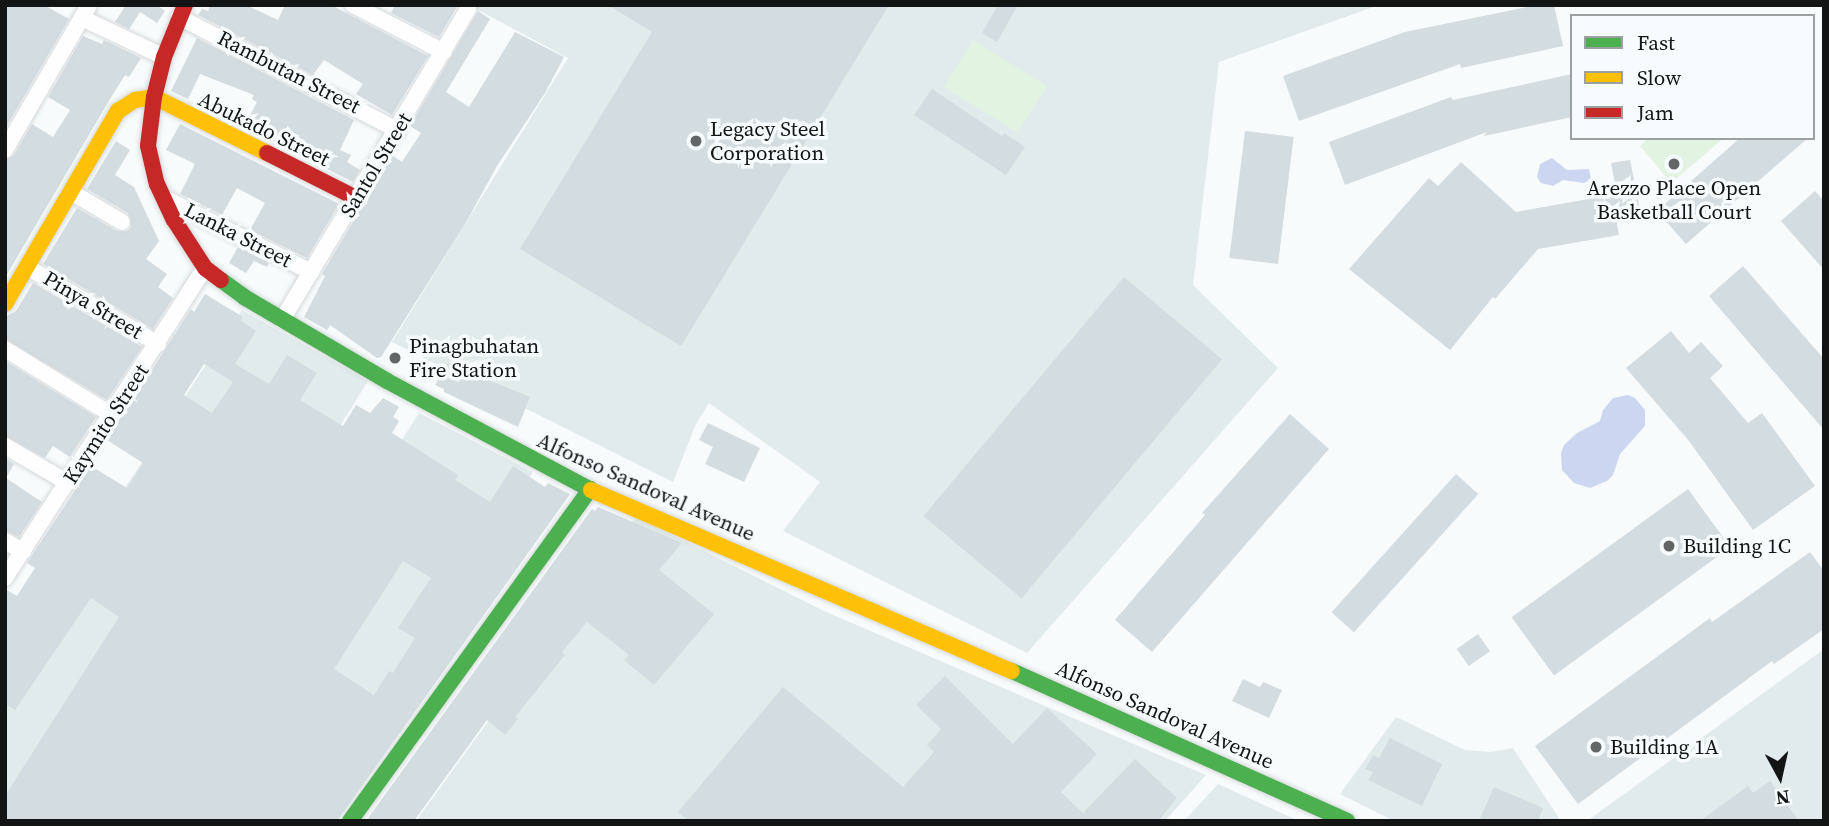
<!DOCTYPE html>
<style>
body{margin:0}
#map{position:relative;width:1829px;height:826px;overflow:hidden;background:#f7fbfc;font-family:"Source Serif 4",serif}
div>[style]{position:absolute}
.built>*{inset:0;background:#e1ebec}
.green>*{inset:0;background:#e3f3e2;transform-origin:0 0}
.water>*{inset:0;background:#ccd6f1}
.building>*{inset:0;background:#d2dce1;transform-origin:0 0}
.roads{filter:drop-shadow(0 0 2px #d5d8d9) drop-shadow(0 0 2px #d5d8d9)}
.street>*{height:16px;margin:-8px;padding:0 8px;transform-origin:8px;border-radius:8px;background:#fefeff}
.fast>*{height:16px;margin:-8px;padding:0 8px;transform-origin:8px;border-radius:8px;background:#4caf50}
.slow>*{height:16px;margin:-8px;padding:0 8px;transform-origin:8px;border-radius:8px;background:#ffc107}
.jam>*{height:16px;margin:-8px;padding:0 8px;transform-origin:8px;border-radius:8px;background:#c62828}
.dots>*{width:19px;height:19px;translate:-50% -50%;box-sizing:border-box;border:4px solid #f6fcfd;border-radius:50%}
span{translate:-50% -50%;white-space:nowrap;text-align:center;line-height:1.15;-webkit-text-stroke:7px #f6fcfd;paint-order:stroke}
.street-label{font-size:21px;color:#131515}
.poi-label{font-size:21px;color:#131515}
.left{translate:0 -50%;text-align:left}
.frame{position:absolute;inset:0;border:7px solid #131515;pointer-events:none}
.legend{position:absolute;left:1570px;top:14px;width:245px;height:126px;box-sizing:border-box;background:#f6fcfd;border:2px solid #9ba0a0;margin:0;padding:9px 12px;list-style:none;font-size:21px;color:#131515}
.legend li{display:flex;align-items:center;gap:14px;height:35px}
.legend b{width:35px;border:2px solid #9ba0a0}
.north{position:absolute;left:1745px;top:742px;width:70px;height:70px;-webkit-text-stroke:5px #f6fcfd;paint-order:stroke;rotate:172deg;font-size:19px;font-weight:700;line-height:28px;text-align:center;color:#131515}
.north::after{content:'';display:block;margin:auto;width:24px;height:32px;background:#131515;clip-path:polygon(50% 0,100% 100%,50% 72%,0 100%)}
</style>
<div id="map">
<div class="built">
<i style="clip-path:polygon(469px 5px,1379px 5px,1219px 62px,1193px 285px,1278px 368px,1027px 653px,783px 531px,820px 482px,709px 403px,696px 424px,673px 482px,392px 342px,568px 58px)"></i>
<i style="clip-path:polygon(242px 310px,368px 381px,92px 821px,5px 821px,5px 670px)"></i>
<i style="clip-path:polygon(419px 413px,533px 472px,298px 810px,159px 821px)"></i>
<i style="clip-path:polygon(636px 517px,824px 611px,1206px 775px,1165px 821px,416px 821px)"></i>
<i style="clip-path:polygon(1824px 649px,1824px 821px,1587px 821px)"></i>
<i style="clip-path:polygon(1396px 717px,1465px 750px,1490px 752px,1513px 748px,1561px 821px,1394px 821px,1340px 794px)"></i>
<i style="clip-path:polygon(1218px 784px,1299px 821px,1184px 821px)"></i>
</div>
<div class="green">
<i style="left:973px;top:40px;width:87px;height:55px;rotate:32deg"></i>
<i style="clip-path:polygon(1649px 138px,1724px 138px,1671px 183px,1640px 146px)"></i>
</div>
<div class="water">
<i style="clip-path:polygon(1552px 158px,1567px 170px,1589px 169px,1591px 179px,1584px 183px,1563px 180px,1553px 186px,1541px 183px,1537px 177px,1540px 164px)"></i>
<i style="clip-path:polygon(1628px 395px,1635px 398px,1645px 410px,1645px 426px,1620px 454px,1613px 475px,1607px 481px,1590px 488px,1574px 483px,1562px 470px,1561px 453px,1564px 445px,1577px 433px,1600px 421px,1603px 410px,1613px 398px)"></i>
</div>
<div class="building">
<i style="clip-path:polygon(5px 5px,44px 5px,69px 19px,5px 129px)"></i>
<i style="clip-path:polygon(126px 5px,157px 5px,165px 11px,157px 23px,140px 12px,129px 29px,115px 22px)"></i>
<i style="clip-path:polygon(210px 5px,246px 5px,278px 20px,285px 5px,331px 5px,428px 56px,392px 115px,356px 94px,363px 84px,324px 60px,313px 75px,198px 15px,202px 9px,208px 11px)"></i>
<i style="clip-path:polygon(395px 5px,458px 5px,439px 37px,391px 13px)"></i>
<i style="clip-path:polygon(608px 5px,889px 5px,681px 346px,520px 249px,652px 32px)"></i>
<i style="clip-path:polygon(998px 5px,1018px 5px,997px 42px,982px 33px)"></i>
<i style="clip-path:polygon(1537px 5px,1554px 5px,1563px 46px,1461px 68px,1460px 64px,1299px 121px,1283px 76px,1405px 32px)"></i>
<i style="clip-path:polygon(478px 11px,490px 19px,446px 92px,469px 107px,515px 32px,564px 57px,545px 93px,497px 166px,465px 224px,381px 357px,377px 358px,330px 325px,327px 330px,304px 317px,325px 276px,322px 274px,360px 210px,367px 204px,369px 196px,388px 163px,393px 156px,402px 162px,421px 133px,410px 126px)"></i>
<i style="clip-path:polygon(83px 36px,102px 44px,104px 40px,141px 58px,129px 77px,125px 75px,107px 104px,6px 276px,5px 160px,14px 155px,32px 124px,53px 137px,70px 110px,48px 97px)"></i>
<i style="clip-path:polygon(197px 38px,354px 120px,340px 150px,351px 155px,347px 162px,360px 170px,353px 182px,244px 127px,257px 102px,252px 99px,254px 95px,200px 74px,188px 99px,171px 91px)"></i>
<i style="clip-path:polygon(1572px 74px,1572px 117px,1484px 136px,1487px 132px,1345px 185px,1329px 142px,1451px 97px,1453px 100px)"></i>
<i style="clip-path:polygon(932px 89px,1002px 136px,1004px 133px,1025px 147px,1006px 175px,914px 115px)"></i>
<i style="clip-path:polygon(180px 124px,339px 204px,307px 258px,250px 230px,265px 203px,237px 188px,222px 215px,180px 194px,195px 164px,166px 150px)"></i>
<i style="left:1245px;top:131px;width:49px;height:128px;rotate:7deg"></i>
<i style="clip-path:polygon(1740px 138px,1808px 138px,1686px 244px,1657px 211px)"></i>
<i style="clip-path:polygon(116px 141px,130px 150px,115px 175px,134px 187px,159px 241px,146px 259px,167px 274px,158px 287px,173px 298px,153px 329px,43px 264px,77px 208px,117px 231px,127px 231px,131px 227px,128px 213px,87px 189px)"></i>
<i style="clip-path:polygon(1630px 160px,1641px 214px,1616px 219px,1619px 235px,1538px 249px,1495px 299px,1493px 297px,1450px 350px,1349px 269px,1429px 178px,1438px 186px,1461px 162px,1516px 212px,1617px 194px,1611px 163px)"></i>
<i style="clip-path:polygon(1815px 191px,1824px 201px,1824px 270px,1781px 221px)"></i>
<i style="clip-path:polygon(238px 247px,269px 263px,267px 267px,254px 261px,246px 273px,229px 263px)"></i>
<i style="clip-path:polygon(1743px 266px,1824px 359px,1824px 430px,1709px 296px)"></i>
<i style="left:1124px;top:277px;width:128px;height:312px;rotate:40deg"></i>
<i style="clip-path:polygon(33px 283px,142px 347px,107px 400px,5px 339px,5px 317px,16px 311px)"></i>
<i style="clip-path:polygon(evenodd,205px 294px,243px 317px,241px 321px,256px 331px,235px 364px,269px 384px,287px 355px,317px 373px,300px 400px,343px 426px,356px 405px,370px 413px,383px 398px,399px 407px,393px 417px,399px 421px,392px 433px,458px 475px,455px 480px,490px 502px,513px 466px,545px 487px,548px 483px,570px 494px,337px 821px,5px 821px,5px 796px,119px 617px,91px 598px,15px 710px,5px 704px,5px 589px,17px 596px,35px 568px,27px 563px,91px 466px,127px 488px,143px 463px,107px 440px,191px 309px,194px 312px,205px 294px,204px 364px,233px 382px,212px 413px,184px 395px,204px 364px,205px 294px,403px 561px,431px 578px,398px 628px,415px 638px,393px 673px,389px 671px,374px 695px,334px 669px,403px 561px)"></i>
<i style="clip-path:polygon(1671px 331px,1689px 353px,1701px 342px,1723px 366px,1710px 378px,1748px 423px,1762px 413px,1815px 486px,1753px 530px,1689px 441px,1626px 368px)"></i>
<i style="clip-path:polygon(5px 361px,96px 417px,70px 457px,53px 446px,45px 458px,5px 436px)"></i>
<i style="clip-path:polygon(448px 363px,530px 397px,518px 427px,444px 392px,444px 389px,435px 385px)"></i>
<i style="clip-path:polygon(1290px 414px,1329px 449px,1152px 652px,1115px 620px,1205px 515px,1202px 513px)"></i>
<i style="clip-path:polygon(708px 423px,760px 448px,744px 482px,705px 464px,713px 447px,699px 440px)"></i>
<i style="clip-path:polygon(5px 458px,14px 464px,6px 478px,42px 502px,19px 537px,5px 531px)"></i>
<i style="left:1456px;top:474px;width:30px;height:186px;rotate:42deg"></i>
<i style="left:1688px;top:489px;width:72px;height:218px;rotate:54deg"></i>
<i style="clip-path:polygon(598px 507px,682px 543px,659px 570px,714px 614px,654px 685px,624px 660px,629px 655px,587px 622px,562px 652px,565px 655px,515px 717px,518px 719px,505px 735px,487px 720px,414px 821px,366px 821px,592px 509px,595px 511px)"></i>
<i style="clip-path:polygon(1810px 552px,1824px 571px,1824px 629px,1774px 664px,1772px 661px,1578px 804px,1535px 746px,1710px 618px,1712px 622px)"></i>
<i style="left:1478px;top:634px;width:21px;height:26px;rotate:55deg"></i>
<i style="clip-path:polygon(945px 676px,1013px 744px,1047px 708px,1097px 754px,1061px 792px,1083px 813px,1135px 759px,1177px 798px,1158px 821px,689px 821px,678px 812px,783px 687px,903px 787px,934px 752px,927px 745px,941px 729px,916px 705px)"></i>
<i style="clip-path:polygon(1243px 679px,1260px 687px,1263px 682px,1282px 690px,1269px 718px,1232px 701px)"></i>
<i style="clip-path:polygon(1390px 738px,1442px 764px,1422px 806px,1368px 780px,1373px 772px,1365px 769px,1373px 755px,1379px 758px)"></i>
<i style="clip-path:polygon(1770px 781px,1799px 821px,1700px 821px,1748px 786px,1753px 793px)"></i>
<i style="clip-path:polygon(1494px 787px,1543px 808px,1538px 821px,1479px 821px)"></i>
</div>
<div class="roads">
<div class="street">
<i style="left:353px;top:5px;width:102px;rotate:27.3deg"></i>
<i style="left:179px;top:17px;width:246px;rotate:27.4deg"></i>
<i style="left:82px;top:18px;width:91px;rotate:25.4deg"></i>
<i style="left:5px;top:150px;width:168px;rotate:-59.9deg"></i>
<i style="left:71px;top:192px;width:59px;rotate:30.5deg"></i>
<i style="left:164px;top:198px;width:165px;rotate:26.7deg"></i>
<i style="left:27px;top:267px;width:152px;rotate:30.4deg"></i>
<i style="left:282px;top:320px;width:362px;rotate:-59.1deg"></i>
<i style="left:5px;top:349px;width:126px;rotate:31.7deg"></i>
<i style="left:5px;top:446px;width:73px;rotate:30.4deg"></i>
<i style="left:5px;top:541px;width:21px;rotate:29deg"></i>
<i style="left:5px;top:578px;width:369px;rotate:-57.2deg"></i>
</div>
<div class="fast">
<i style="left:221px;top:280px;width:29px;rotate:36deg"></i>
<i style="left:244px;top:297px;width:166px;rotate:30.4deg"></i>
<i style="left:387px;top:381px;width:231px;rotate:28.1deg"></i>
<i style="left:1012px;top:671px;width:367px;rotate:24.1deg"></i>
<i style="left:350px;top:821px;width:410px;rotate:-54.1deg"></i>
</div>
<div class="slow">
<i style="left:5px;top:304px;width:224px;rotate:-59.7deg"></i>
<i style="left:118px;top:111px;width:20px;rotate:-33deg"></i>
<i style="left:135px;top:100px;width:19px;rotate:-9deg"></i>
<i style="left:154px;top:97px;width:126px;rotate:26.4deg"></i>
<i style="left:591px;top:490px;width:458px;rotate:23.3deg"></i>
</div>
<div class="jam">
<i style="left:185px;top:5px;width:56px;rotate:112deg"></i>
<i style="left:164px;top:57px;width:41px;rotate:104deg"></i>
<i style="left:154px;top:97px;width:49px;rotate:97deg"></i>
<i style="left:148px;top:146px;width:39px;rotate:77deg"></i>
<i style="left:157px;top:184px;width:40px;rotate:65deg"></i>
<i style="left:174px;top:220px;width:57px;rotate:57.1deg"></i>
<i style="left:205px;top:268px;width:20px;rotate:37deg"></i>
<i style="left:267px;top:153px;width:100px;rotate:26.8deg"></i>
</div>
</div>
<div class="dots">
<i style="left:696px;top:141px;background:#636666"></i>
<i style="left:1674px;top:164px;background:#636666"></i>
<i style="left:395px;top:358px;background:#636666"></i>
<i style="left:1669px;top:546px;background:#636666"></i>
<i style="left:1596px;top:747px;background:#636666"></i>
</div>
<div class="street-label">
<span style="left:289px;top:72px;rotate:27deg">Rambutan Street</span>
<span style="left:264px;top:129px;rotate:26deg">Abukado Street</span>
<span style="left:376px;top:165px;rotate:-59deg">Santol Street</span>
<span style="left:238px;top:235px;rotate:27deg">Lanka Street</span>
<span style="left:93px;top:305px;rotate:31deg">Pinya Street</span>
<span style="left:106px;top:424px;rotate:-57deg">Kaymito Street</span>
<span style="left:646px;top:487px;rotate:24deg">Alfonso Sandoval Avenue</span>
<span style="left:1165px;top:715px;rotate:24deg">Alfonso Sandoval Avenue</span>
</div>
<div class="poi-label">
<span class="left" style="left:710px;top:141px">Legacy Steel<br>Corporation</span>
<span style="left:1674px;top:200px">Arezzo Place Open<br>Basketball Court</span>
<span class="left" style="left:409px;top:358px">Pinagbuhatan<br>Fire Station</span>
<span class="left" style="left:1683px;top:546px">Building 1C</span>
<span class="left" style="left:1610px;top:747px">Building 1A</span>
</div>
<div class="frame"></div>
<ul class="legend">
<li><b style="height:9px;background:#4caf50"></b>Fast</li>
<li><b style="height:9px;background:#ffc107"></b>Slow</li>
<li><b style="height:9px;background:#c62828"></b>Jam</li>
</ul>
<div class="north">N</div>
</div>
